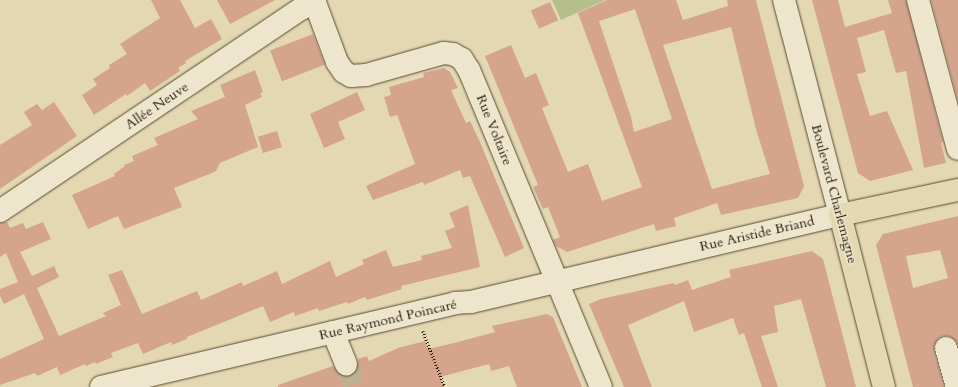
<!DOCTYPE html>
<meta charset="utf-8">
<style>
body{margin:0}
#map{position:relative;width:958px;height:387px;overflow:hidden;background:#e4d8b2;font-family:Cardo,serif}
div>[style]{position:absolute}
.green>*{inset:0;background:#b4bf8c}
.building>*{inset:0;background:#d5a48d;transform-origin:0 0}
.minor-tunnel>*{height:22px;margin-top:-11px;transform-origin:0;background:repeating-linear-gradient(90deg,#beb290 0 22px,transparent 0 33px)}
.path>*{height:2.5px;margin-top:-1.25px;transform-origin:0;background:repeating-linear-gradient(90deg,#271b0a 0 1px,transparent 0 3px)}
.roads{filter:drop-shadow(0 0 1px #564a34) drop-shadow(0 0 1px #564a34)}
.minor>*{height:22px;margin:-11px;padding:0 11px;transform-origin:11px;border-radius:11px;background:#ede6cd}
.major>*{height:22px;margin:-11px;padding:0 11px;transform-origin:11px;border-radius:11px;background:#e4d8b2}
span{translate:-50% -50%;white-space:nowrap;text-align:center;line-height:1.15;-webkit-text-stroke:3px #ede6cd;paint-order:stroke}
.street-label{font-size:14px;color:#271b0a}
</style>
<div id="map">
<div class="green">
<i style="clip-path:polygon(552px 0,605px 0,561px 20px)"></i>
</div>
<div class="building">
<i style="clip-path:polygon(151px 0,180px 0,195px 28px,211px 19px,222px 39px,185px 61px,186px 63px,178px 68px,180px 71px,150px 91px,145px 83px,127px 96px,126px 94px,94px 115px,82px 95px,97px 85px,93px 79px,110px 68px,109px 65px,127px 54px,120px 44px,160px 18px)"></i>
<i style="clip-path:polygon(217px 0,275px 0,230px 24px)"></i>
<i style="clip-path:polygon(evenodd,607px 0,676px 0,683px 20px,728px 6px,727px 0,756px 0,804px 186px,798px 198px,721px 215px,717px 203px,674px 218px,676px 226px,656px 231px,654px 224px,567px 252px,556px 246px,553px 240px,560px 237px,548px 207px,543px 209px,533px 187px,538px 185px,485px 56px,511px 45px,525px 78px,536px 73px,549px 105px,542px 108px,568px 172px,588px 164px,602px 201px,642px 187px,578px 13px,607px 0,635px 9px,672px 119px,634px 132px,631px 117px,599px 21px,635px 9px,607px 0,731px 27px,756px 129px,770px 174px,712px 189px,663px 45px,731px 27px)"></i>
<i style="clip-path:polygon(812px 0,838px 0,845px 27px,892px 13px,888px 0,906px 0,943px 142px,941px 143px,946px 163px,924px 168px,906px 71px,896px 73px,884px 30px,857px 38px,866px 72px,857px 74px,870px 116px,887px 111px,913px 170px,870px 181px,858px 173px)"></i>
<i style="clip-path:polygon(931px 0,958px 0,958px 101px)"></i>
<i style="left:550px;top:2px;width:20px;height:21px;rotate:66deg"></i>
<i style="left:313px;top:34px;width:33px;height:46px;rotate:69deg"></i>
<i style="clip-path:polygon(444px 68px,450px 72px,458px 88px,451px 90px,466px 123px,470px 121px,480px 142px,524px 248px,505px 257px,470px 176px,463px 178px,460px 170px,424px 185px,423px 182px,373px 200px,366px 186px,415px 164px,397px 115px,390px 117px,384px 97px,391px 95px,389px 87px,424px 77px,423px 73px)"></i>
<i style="clip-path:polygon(255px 70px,263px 92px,260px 93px,262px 97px,245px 105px,258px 147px,220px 163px,216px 171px,212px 173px,174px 188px,182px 207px,124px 229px,118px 216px,88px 229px,72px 195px,115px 176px,114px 174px,125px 166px,124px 165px,134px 161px,132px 156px,158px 145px,154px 138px,198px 119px,191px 111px,225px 97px,220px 85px)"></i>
<i style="clip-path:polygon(357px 92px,365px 110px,338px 122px,345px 139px,324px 148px,310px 114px)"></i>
<i style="clip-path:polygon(54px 102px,77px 136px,0 189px,0 145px,32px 125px,24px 112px,37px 104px,42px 110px)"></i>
<i style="left:277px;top:131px;width:17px;height:20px;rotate:73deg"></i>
<i style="clip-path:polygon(468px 205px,480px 267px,401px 286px,402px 289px,367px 300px,365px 297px,348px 304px,347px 302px,319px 311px,318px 308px,295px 316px,294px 312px,270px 322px,263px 306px,187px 337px,187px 339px,172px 345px,171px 342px,143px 354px,138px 343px,111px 353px,113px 357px,96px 364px,95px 362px,86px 366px,85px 364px,60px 375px,57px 367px,37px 376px,35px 373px,0 385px,0 359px,44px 339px,24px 294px,4px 304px,0 296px,0 289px,18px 282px,6px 253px,0 257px,0 223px,7px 222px,10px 228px,23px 223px,26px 229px,43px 222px,51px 239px,20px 252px,32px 276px,54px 266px,59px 277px,37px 288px,59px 336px,106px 316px,103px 313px,121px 305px,108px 275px,122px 270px,142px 314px,197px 291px,201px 300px,242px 282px,243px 286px,277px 271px,282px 284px,330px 261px,336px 277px,364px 264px,362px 260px,386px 250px,393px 267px,422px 260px,421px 256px,452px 248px,445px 231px,455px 227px,449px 213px)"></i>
<i style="clip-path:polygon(evenodd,958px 216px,958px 345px,954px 339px,949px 336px,942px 336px,937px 340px,934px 345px,934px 351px,944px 387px,913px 387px,876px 245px,883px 234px,958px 216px,940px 250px,948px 278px,913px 288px,906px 256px,940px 250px)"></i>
<i style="clip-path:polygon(812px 251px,823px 259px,856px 387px,826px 387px,801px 299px,774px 306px,778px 332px,761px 336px,778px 387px,762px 387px,744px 333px,739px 335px,733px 318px,694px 332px,684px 301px,628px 325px,652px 387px,624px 387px,589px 304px,601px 299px,674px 283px,675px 285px,688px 280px,692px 290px,731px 277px,729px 270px)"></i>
<i style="clip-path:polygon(547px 314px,553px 317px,582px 387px,517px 387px,509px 366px,491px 371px,489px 364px,440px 377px,444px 387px,278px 387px,278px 385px,333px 366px,339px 374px,344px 376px,350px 376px,356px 371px,358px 365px,358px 359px,367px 356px,369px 361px,398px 348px,425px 341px,428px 349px,454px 343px,495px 332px,492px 326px)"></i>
</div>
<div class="minor-tunnel">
<i style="left:346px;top:364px;width:25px;rotate:69deg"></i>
</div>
<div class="path">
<i style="left:423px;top:331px;width:60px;rotate:68.6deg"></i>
</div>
<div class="roads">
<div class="minor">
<i style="left:314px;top:0;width:66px;rotate:69.6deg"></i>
<i style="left:337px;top:62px;width:12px;rotate:55deg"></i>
<i style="left:344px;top:72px;width:8px;rotate:30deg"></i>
<i style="left:351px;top:76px;width:15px;rotate:-4deg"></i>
<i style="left:366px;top:75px;width:81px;rotate:-15.8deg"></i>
<i style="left:444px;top:53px;width:9px;rotate:6deg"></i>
<i style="left:453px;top:54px;width:10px;rotate:29deg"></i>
<i style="left:462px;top:59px;width:13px;rotate:58deg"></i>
<i style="left:469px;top:70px;width:343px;rotate:67.4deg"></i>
<i style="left:918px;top:0;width:154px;rotate:75deg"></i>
<i style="left:0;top:211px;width:362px;rotate:-33.9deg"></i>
<i style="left:301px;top:9px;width:16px;rotate:-27deg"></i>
<i style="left:333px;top:332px;width:35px;rotate:68deg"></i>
<i style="left:946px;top:348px;width:41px;rotate:74.2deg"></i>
<i style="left:101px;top:387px;width:364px;rotate:-13.3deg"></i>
<i style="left:455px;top:303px;width:16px;rotate:-4deg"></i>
<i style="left:471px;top:302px;width:379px;rotate:-13.3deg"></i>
<i style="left:840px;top:215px;width:222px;rotate:-104.6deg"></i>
</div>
<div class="major">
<i style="left:884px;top:387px;width:178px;rotate:-104.3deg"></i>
<i style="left:840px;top:215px;width:121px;rotate:-12deg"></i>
</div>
</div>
<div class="street-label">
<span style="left:157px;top:106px;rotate:-34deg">Allée Neuve</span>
<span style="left:494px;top:130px;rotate:68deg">Rue Voltaire</span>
<span style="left:834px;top:194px;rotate:75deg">Boulevard Charlemagne</span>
<span style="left:757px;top:234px;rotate:-13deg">Rue Aristide Briand</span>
<span style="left:388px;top:320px;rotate:-13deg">Rue Raymond Poincaré</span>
</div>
</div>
